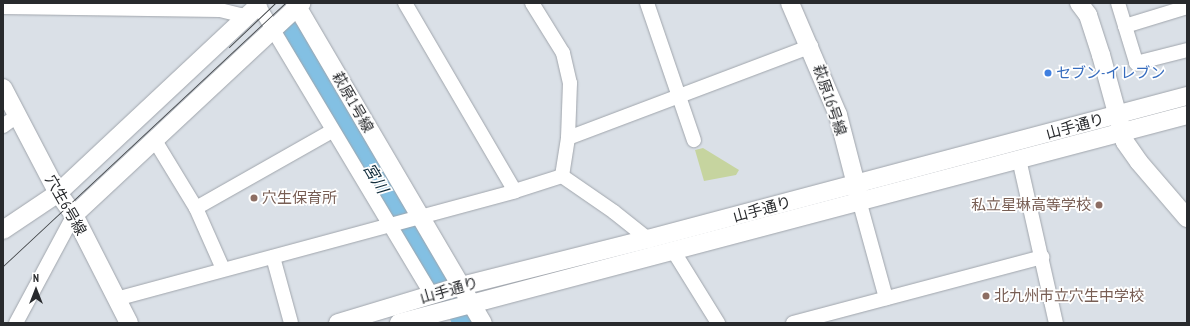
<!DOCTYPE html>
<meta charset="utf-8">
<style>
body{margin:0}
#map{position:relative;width:1190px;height:326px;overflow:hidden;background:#dae0e7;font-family:"PT Sans Narrow","Noto Sans JP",sans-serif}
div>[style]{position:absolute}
.green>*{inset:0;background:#c6d49f}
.river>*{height:21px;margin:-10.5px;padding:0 10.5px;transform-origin:10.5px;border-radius:10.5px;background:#83c0e3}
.roads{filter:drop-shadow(0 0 1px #a0a5ac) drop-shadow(0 0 1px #a0a5ac)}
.minor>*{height:14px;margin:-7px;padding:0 7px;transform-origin:7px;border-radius:7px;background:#fff}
.tertiary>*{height:18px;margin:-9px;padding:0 9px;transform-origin:9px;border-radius:9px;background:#fff}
.tram>*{height:1px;margin:-0.5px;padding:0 0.5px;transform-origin:0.5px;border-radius:0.5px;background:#414447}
.dots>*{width:11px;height:11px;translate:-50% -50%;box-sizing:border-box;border:2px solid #fff;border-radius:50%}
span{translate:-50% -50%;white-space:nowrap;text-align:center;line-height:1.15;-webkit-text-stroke:3.5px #fff;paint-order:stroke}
.shop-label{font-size:15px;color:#366cbe}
.left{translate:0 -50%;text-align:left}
.street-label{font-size:15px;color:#282a2d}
.education-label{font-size:15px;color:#785e54}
.right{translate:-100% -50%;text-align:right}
.water-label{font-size:16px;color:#102d3c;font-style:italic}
.frame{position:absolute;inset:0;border:4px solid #282a2d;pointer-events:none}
.north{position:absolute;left:16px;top:270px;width:40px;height:40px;-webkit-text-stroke:3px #fff;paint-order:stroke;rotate:0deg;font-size:11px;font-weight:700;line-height:16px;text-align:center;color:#282a2d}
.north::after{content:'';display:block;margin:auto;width:14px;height:18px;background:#282a2d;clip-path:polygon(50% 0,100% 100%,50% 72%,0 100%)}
</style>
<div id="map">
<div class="green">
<i style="clip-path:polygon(703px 148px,739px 170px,736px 175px,704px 181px,695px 150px)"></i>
</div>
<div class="river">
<i style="left:289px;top:31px;width:186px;rotate:59.6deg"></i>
<i style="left:383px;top:191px;width:109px;rotate:55.9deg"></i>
<i style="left:444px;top:281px;width:46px;rotate:65.7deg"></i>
</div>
<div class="roads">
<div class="minor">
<i style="left:257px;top:3px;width:340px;rotate:59.1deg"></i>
<i style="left:405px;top:3px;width:218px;rotate:59.7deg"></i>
<i style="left:532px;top:3px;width:59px;rotate:58.2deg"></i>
<i style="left:563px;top:53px;width:31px;rotate:77deg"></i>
<i style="left:570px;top:83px;width:55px;rotate:92.1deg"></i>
<i style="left:568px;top:138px;width:38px;rotate:99deg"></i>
<i style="left:562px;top:176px;width:63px;rotate:34.7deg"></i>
<i style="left:614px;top:212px;width:43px;rotate:38.5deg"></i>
<i style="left:647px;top:3px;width:145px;rotate:71.1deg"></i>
<i style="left:1118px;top:3px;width:24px;rotate:73deg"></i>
<i style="left:1125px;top:26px;width:65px;rotate:-17deg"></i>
<i style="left:3px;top:7px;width:217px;rotate:0.8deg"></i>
<i style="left:220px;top:10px;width:21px;rotate:14deg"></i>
<i style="left:240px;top:15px;width:6px;rotate:45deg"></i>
<i style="left:1125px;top:26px;width:39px;rotate:73deg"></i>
<i style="left:1136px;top:63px;width:53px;rotate:-14.3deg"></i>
<i style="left:3px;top:126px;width:17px;rotate:-36deg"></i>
<i style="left:568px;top:138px;width:260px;rotate:-20.7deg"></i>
<i style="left:154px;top:139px;width:81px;rotate:58.7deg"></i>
<i style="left:196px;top:208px;width:67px;rotate:66.1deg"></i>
<i style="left:1019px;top:159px;width:168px;rotate:77.3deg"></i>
<i style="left:859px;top:200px;width:102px;rotate:74.6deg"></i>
<i style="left:196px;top:208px;width:156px;rotate:-29.5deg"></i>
<i style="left:674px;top:252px;width:84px;rotate:58.2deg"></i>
<i style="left:273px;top:257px;width:68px;rotate:74.7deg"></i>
<i style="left:116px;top:299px;width:413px;rotate:-15.1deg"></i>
<i style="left:515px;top:191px;width:49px;rotate:-17.7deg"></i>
<i style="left:16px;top:323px;width:123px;rotate:-61.8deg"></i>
<i style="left:793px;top:323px;width:258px;rotate:-14.8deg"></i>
</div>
<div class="tertiary">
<i style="left:295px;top:3px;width:371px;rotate:59.6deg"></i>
<i style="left:790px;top:3px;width:122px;rotate:66.8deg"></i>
<i style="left:838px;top:115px;width:84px;rotate:75.5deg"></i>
<i style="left:1079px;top:3px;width:15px;rotate:53deg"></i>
<i style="left:1088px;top:15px;width:42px;rotate:72deg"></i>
<i style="left:1101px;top:55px;width:90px;rotate:74.6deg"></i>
<i style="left:1125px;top:142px;width:24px;rotate:55deg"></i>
<i style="left:1139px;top:162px;width:74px;rotate:49.4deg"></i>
<i style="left:3px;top:88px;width:119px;rotate:62.4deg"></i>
<i style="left:58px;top:193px;width:27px;rotate:54deg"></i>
<i style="left:74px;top:215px;width:121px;rotate:63deg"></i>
<i style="left:74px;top:215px;width:311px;rotate:-43deg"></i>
<i style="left:3px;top:230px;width:66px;rotate:-33.9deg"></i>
<i style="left:58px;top:193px;width:274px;rotate:-43.1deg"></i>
<i style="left:338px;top:323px;width:128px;rotate:-16.7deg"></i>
<i style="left:461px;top:286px;width:193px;rotate:-14.1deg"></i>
<i style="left:648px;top:239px;width:558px;rotate:-14.86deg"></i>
<i style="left:399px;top:323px;width:815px;rotate:-14.79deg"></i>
</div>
</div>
<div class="tram">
<i style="left:229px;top:47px;width:64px;rotate:-43.7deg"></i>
<i style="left:3px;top:266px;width:386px;rotate:-43deg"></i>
</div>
<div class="dots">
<i style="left:1048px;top:73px;background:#3f7fe0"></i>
<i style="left:254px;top:198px;background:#8d6e63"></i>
<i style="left:1099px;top:205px;background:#8d6e63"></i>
<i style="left:986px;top:296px;background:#8d6e63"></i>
</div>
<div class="shop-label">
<span class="left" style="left:1056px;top:73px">セブン-イレブン</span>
</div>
<div class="street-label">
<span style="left:830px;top:100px;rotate:71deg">萩原16号線</span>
<span style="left:353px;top:102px;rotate:60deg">萩原1号線</span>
<span style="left:1075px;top:126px;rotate:-15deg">山手通り</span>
<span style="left:66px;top:205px;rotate:60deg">穴生6号線</span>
<span style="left:762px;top:209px;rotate:-15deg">山手通り</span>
<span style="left:449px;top:290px;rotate:-16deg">山手通り</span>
</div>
<div class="education-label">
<span class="left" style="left:262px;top:198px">穴生保育所</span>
<span class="right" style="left:1091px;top:205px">私立星琳高等学校</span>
<span class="left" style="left:994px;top:296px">北九州市立穴生中学校</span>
</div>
<div class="water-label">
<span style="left:376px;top:178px;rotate:59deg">宮川</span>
</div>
<div class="frame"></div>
<div class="north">N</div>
</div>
